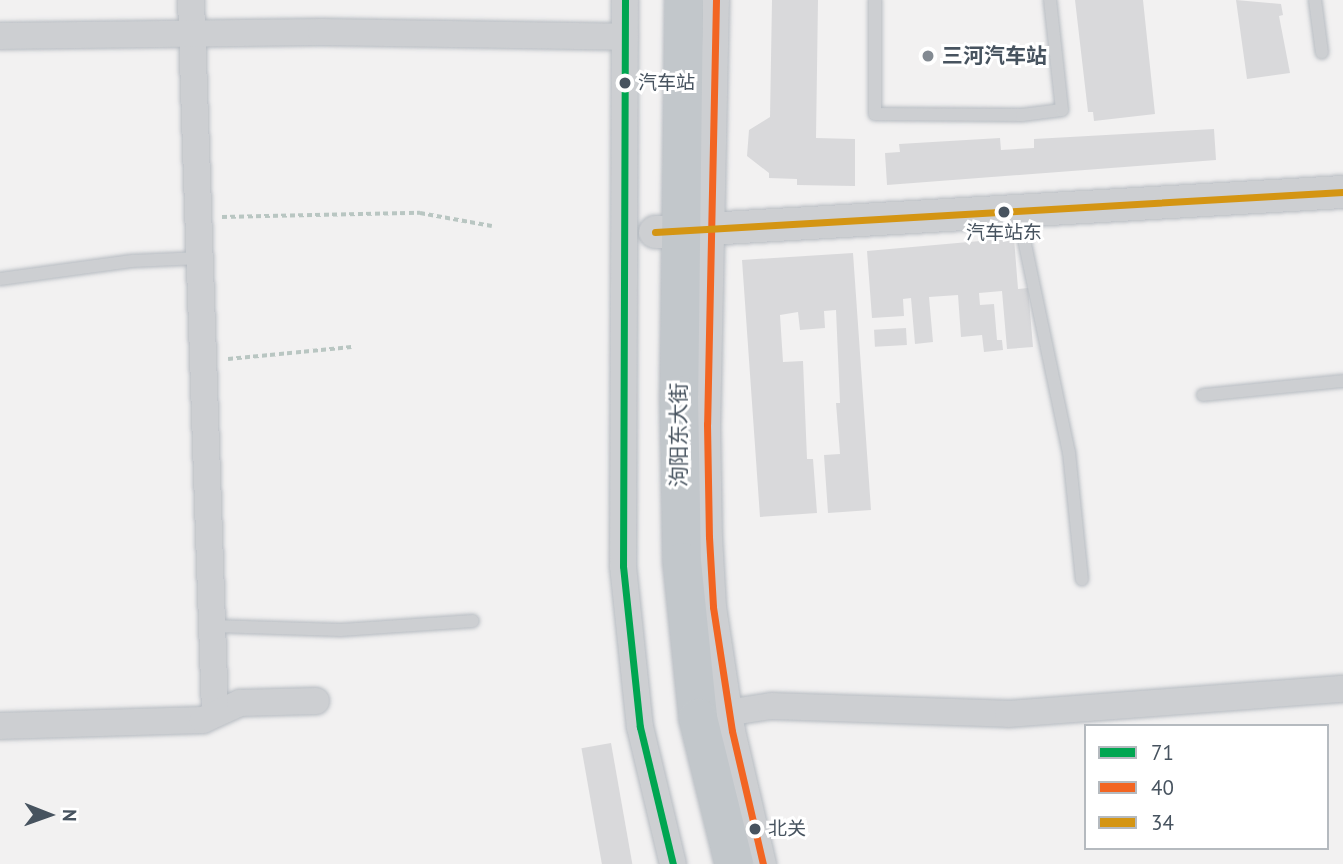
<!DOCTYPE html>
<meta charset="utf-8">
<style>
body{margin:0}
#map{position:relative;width:1343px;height:864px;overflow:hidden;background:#f2f1f1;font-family:"PT Sans","Noto Sans SC",sans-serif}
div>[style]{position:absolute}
.building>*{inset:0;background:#d9d9db;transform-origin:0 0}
.path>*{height:3.5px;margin-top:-1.75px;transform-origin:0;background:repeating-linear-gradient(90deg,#b9c6c2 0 5px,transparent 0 8.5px)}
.roads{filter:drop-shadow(0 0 2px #b6bbc1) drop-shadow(0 0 2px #b6bbc1)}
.service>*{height:12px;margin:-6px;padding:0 6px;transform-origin:6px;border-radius:6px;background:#cdcfd2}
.minor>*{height:26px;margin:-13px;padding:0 13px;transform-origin:13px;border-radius:13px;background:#cdcfd2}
.tertiary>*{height:32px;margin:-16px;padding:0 16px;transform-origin:16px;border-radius:16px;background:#cdcfd2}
.trunk>*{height:38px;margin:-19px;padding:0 19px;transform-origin:19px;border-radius:19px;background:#c2c7cb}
.bus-1>*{height:7px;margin:-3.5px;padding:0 3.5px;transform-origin:3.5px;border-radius:3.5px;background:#00a651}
.bus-2>*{height:7px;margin:-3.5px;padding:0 3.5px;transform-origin:3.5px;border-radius:3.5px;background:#f26522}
.bus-3>*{height:7px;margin:-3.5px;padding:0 3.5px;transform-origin:3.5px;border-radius:3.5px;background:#d49513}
.dots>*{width:19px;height:19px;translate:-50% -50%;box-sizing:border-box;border:4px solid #fff;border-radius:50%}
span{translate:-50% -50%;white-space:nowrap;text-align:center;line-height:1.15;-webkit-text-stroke:6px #fff;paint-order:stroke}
.bus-label{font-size:19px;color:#47535f}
.left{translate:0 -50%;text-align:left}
.poi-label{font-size:21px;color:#47535f;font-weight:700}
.street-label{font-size:21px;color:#47535f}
.legend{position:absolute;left:1084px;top:724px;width:245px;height:126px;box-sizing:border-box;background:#fff;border:2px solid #b5babf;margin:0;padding:9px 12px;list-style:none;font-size:21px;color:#47535f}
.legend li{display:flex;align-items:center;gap:14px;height:35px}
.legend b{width:35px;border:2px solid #b5babf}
.north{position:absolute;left:14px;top:780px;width:70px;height:70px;-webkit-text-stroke:5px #fff;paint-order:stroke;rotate:91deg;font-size:19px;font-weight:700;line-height:28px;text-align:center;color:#47535f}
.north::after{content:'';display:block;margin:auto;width:24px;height:32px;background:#47535f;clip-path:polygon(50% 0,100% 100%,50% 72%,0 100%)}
</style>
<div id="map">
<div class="building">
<i style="clip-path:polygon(772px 0,818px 0,816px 138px,855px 139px,855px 186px,797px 185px,797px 179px,769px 178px,769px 173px,747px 156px,749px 130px,770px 117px)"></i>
<i style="clip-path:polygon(1075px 0,1143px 0,1155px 114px,1094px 121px,1093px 112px,1088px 112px)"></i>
<i style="clip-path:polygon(1236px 0,1281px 4px,1283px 15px,1279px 16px,1290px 73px,1247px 79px)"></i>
<i style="clip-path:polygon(1214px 129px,1216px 160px,887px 185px,885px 153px,900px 152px,899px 144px,1000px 138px,1001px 150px,1034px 148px,1034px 139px)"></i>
<i style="clip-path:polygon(1014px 238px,1018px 289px,1028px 288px,1033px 347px,1007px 349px,1002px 291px,979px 293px,980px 305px,994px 304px,997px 340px,1002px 340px,1003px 350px,984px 352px,982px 335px,961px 337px,958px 295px,929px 297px,933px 342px,915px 344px,911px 298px,903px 299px,904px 316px,872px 318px,867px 251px)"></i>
<i style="clip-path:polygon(853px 253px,871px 510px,828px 513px,824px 455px,840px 454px,836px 403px,840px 403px,836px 310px,824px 311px,825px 328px,800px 330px,798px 312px,780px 315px,783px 362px,803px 361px,807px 459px,813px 459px,817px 513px,760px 517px,742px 260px)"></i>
<i style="left:906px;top:328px;width:17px;height:32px;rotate:87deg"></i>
<i style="left:611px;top:743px;width:123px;height:30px;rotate:80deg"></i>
</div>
<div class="path">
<i style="left:222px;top:217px;width:198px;rotate:-1.2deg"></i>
<i style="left:420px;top:213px;width:73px;rotate:10.2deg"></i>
<i style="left:228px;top:359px;width:124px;rotate:-5.6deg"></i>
</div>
<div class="roads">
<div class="service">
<i style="left:875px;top:0;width:114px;rotate:90deg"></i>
<i style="left:875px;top:114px;width:147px;rotate:0.4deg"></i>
<i style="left:1022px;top:115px;width:40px;rotate:-7.1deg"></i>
<i style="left:1062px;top:110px;width:111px;rotate:-96.2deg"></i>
<i style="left:1315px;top:0;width:53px;rotate:82.5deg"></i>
<i style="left:1018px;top:211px;width:246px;rotate:78.1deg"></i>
<i style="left:1069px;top:452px;width:128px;rotate:84.2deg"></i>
<i style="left:0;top:279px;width:133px;rotate:-7.8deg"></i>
<i style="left:132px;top:261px;width:69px;rotate:-2.5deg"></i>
<i style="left:1203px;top:395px;width:141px;rotate:-5.7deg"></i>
<i style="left:213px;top:626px;width:128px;rotate:1.8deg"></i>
<i style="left:341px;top:630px;width:132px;rotate:-3.9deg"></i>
</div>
<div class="minor">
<i style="left:191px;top:0;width:714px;rotate:88.07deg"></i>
<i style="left:625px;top:0;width:566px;rotate:90.2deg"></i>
<i style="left:623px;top:566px;width:162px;rotate:84deg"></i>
<i style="left:640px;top:727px;width:141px;rotate:76.5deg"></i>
<i style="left:716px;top:0;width:424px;rotate:91.2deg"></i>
<i style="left:707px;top:424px;width:113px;rotate:89deg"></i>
<i style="left:709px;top:537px;width:70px;rotate:86.7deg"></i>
<i style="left:713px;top:607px;width:125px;rotate:81.3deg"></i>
<i style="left:732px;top:731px;width:137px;rotate:76.9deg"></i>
<i style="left:0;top:36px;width:321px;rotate:-0.7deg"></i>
<i style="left:321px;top:32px;width:304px;rotate:0.9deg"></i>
<i style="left:713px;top:715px;width:59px;rotate:-8.8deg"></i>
<i style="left:771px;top:706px;width:237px;rotate:1.9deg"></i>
<i style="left:1008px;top:714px;width:336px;rotate:-4.3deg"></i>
<i style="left:0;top:726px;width:203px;rotate:-1.7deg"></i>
<i style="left:203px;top:720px;width:41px;rotate:-24.7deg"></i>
<i style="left:240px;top:703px;width:76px;rotate:-1.5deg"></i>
</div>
<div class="tertiary">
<i style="left:655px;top:232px;width:689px;rotate:-3.33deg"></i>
</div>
<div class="trunk">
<i style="left:684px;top:0;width:395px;rotate:90.7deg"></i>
<i style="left:679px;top:395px;width:167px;rotate:89deg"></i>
<i style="left:682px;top:562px;width:157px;rotate:84.1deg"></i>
<i style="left:698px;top:718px;width:150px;rotate:76.1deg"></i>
</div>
</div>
<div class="bus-1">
<i style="left:625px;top:0;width:566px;rotate:90.2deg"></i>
<i style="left:623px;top:566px;width:162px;rotate:84deg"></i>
<i style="left:640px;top:727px;width:141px;rotate:76.5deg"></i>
</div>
<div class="bus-2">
<i style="left:716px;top:0;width:424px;rotate:91.2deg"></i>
<i style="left:707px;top:424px;width:113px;rotate:89deg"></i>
<i style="left:709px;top:537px;width:70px;rotate:86.7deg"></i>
<i style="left:713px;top:607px;width:125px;rotate:81.3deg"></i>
<i style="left:732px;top:731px;width:137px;rotate:76.9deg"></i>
</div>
<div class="bus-3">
<i style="left:655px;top:232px;width:689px;rotate:-3.33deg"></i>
</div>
<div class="dots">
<i style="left:928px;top:56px;background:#838a92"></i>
<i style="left:625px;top:83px;background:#47535f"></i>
<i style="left:1004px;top:212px;background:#47535f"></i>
<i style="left:755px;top:829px;background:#47535f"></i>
</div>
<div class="bus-label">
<span class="left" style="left:638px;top:83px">汽车站</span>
<span style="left:1004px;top:233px">汽车站东</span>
<span class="left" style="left:768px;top:829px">北关</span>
</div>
<div class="poi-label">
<span class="left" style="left:942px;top:56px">三河汽车站</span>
</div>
<div class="street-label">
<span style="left:679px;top:435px;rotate:-90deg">泃阳东大街</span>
</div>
<ul class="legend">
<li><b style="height:9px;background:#00a651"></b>71</li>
<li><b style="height:9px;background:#f26522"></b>40</li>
<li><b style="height:9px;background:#d49513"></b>34</li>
</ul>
<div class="north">N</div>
</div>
